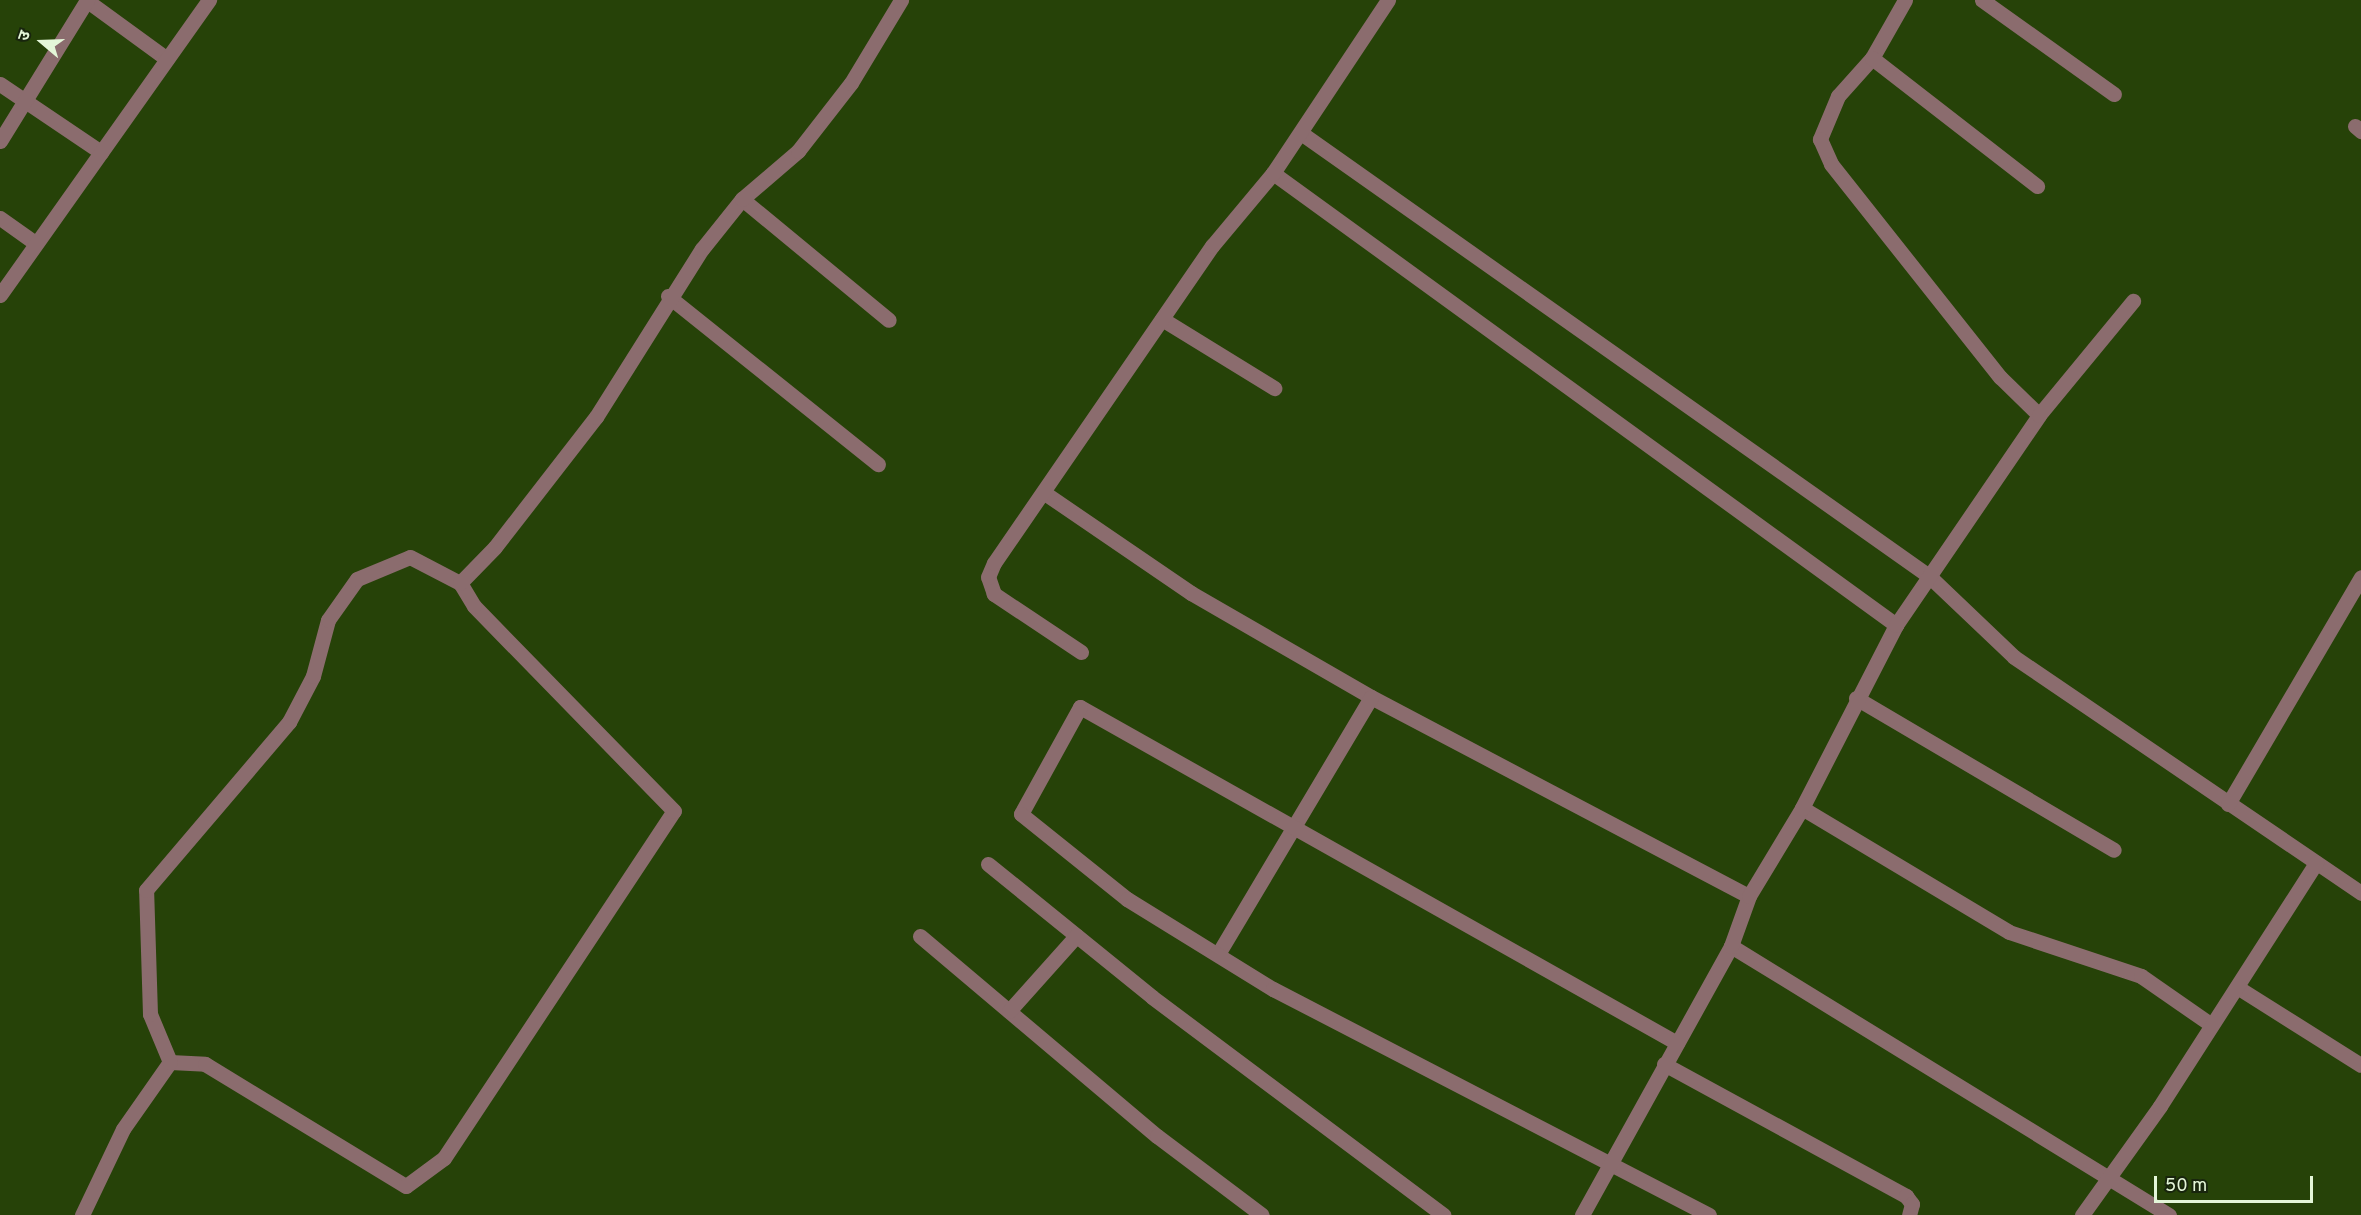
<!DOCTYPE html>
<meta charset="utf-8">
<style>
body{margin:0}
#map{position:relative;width:2361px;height:1215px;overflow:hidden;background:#264208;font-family:Overpass,"Noto Sans Devanagari",sans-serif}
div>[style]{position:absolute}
.street>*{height:15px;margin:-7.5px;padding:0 7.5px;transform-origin:7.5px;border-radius:7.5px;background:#8b6c6e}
span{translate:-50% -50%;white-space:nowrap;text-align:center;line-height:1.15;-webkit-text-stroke:5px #18250d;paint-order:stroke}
.north{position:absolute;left:12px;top:12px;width:60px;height:60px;-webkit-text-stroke:4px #18250d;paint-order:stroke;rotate:289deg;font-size:16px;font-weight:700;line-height:24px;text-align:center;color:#e4f6d8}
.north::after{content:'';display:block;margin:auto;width:21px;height:27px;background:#e4f6d8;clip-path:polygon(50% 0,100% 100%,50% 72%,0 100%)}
.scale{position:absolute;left:2154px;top:1176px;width:159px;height:27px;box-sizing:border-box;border:3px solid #e4f6d8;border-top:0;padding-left:8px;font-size:18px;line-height:21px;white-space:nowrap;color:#e4f6d8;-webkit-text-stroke:4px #18250d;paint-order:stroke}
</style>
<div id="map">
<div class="street">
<i style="left:86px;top:0;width:100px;rotate:36.1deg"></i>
<i style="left:1905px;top:0;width:67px;rotate:119.6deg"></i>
<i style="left:1872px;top:58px;width:51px;rotate:131.8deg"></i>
<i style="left:1838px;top:96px;width:47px;rotate:112.7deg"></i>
<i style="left:1820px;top:139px;width:27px;rotate:66deg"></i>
<i style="left:1831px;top:164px;width:272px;rotate:51.6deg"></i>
<i style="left:2000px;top:377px;width:54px;rotate:44.3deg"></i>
<i style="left:1982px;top:0;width:162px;rotate:35.5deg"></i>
<i style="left:1872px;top:58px;width:209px;rotate:37.8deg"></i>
<i style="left:0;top:84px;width:122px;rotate:34deg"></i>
<i style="left:2355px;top:126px;width:8px;rotate:40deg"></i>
<i style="left:1301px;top:133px;width:769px;rotate:35.2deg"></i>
<i style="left:1929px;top:576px;width:117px;rotate:43.6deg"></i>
<i style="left:2014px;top:657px;width:420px;rotate:34.2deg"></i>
<i style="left:0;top:141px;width:166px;rotate:-58.3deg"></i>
<i style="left:1273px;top:173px;width:770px;rotate:35.96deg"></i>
<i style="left:742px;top:199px;width:190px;rotate:39.5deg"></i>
<i style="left:0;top:218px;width:43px;rotate:35.5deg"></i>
<i style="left:0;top:295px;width:362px;rotate:-54.7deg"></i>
<i style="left:668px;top:296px;width:269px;rotate:38.7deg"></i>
<i style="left:1162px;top:319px;width:132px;rotate:31.6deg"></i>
<i style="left:1046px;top:494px;width:176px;rotate:34.3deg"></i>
<i style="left:1191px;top:593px;width:208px;rotate:30deg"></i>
<i style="left:1371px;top:697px;width:427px;rotate:27.8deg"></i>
<i style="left:1081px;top:652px;width:105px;rotate:-146.3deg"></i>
<i style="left:994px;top:594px;width:18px;rotate:-109deg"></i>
<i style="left:988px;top:577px;width:15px;rotate:-67deg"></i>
<i style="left:994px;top:563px;width:385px;rotate:-55.5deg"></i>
<i style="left:1212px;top:246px;width:95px;rotate:-50.1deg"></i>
<i style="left:1273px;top:173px;width:208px;rotate:-56.4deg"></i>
<i style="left:1856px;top:698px;width:299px;rotate:30.5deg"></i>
<i style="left:2228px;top:804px;width:263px;rotate:-59.6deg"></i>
<i style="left:1802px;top:808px;width:241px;rotate:30.9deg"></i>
<i style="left:2009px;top:932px;width:139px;rotate:18.4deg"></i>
<i style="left:2141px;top:976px;width:84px;rotate:34.8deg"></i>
<i style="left:988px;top:864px;width:211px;rotate:39deg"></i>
<i style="left:1152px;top:997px;width:364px;rotate:36.8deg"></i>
<i style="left:920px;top:936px;width:310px;rotate:40.2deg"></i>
<i style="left:1157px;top:1136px;width:131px;rotate:37deg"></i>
<i style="left:1731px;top:946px;width:514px;rotate:31.56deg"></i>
<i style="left:1218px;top:954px;width:299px;rotate:-59.2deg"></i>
<i style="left:2237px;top:987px;width:146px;rotate:32.2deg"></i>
<i style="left:1009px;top:1011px;width:101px;rotate:-48.2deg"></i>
<i style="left:1677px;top:1043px;width:685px;rotate:-150.63deg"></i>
<i style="left:1080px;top:707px;width:122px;rotate:118.9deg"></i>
<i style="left:1021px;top:814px;width:136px;rotate:38.7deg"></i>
<i style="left:1127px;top:899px;width:172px;rotate:31.7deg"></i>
<i style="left:1273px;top:989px;width:491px;rotate:27.4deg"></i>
<i style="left:170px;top:1062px;width:35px;rotate:3deg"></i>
<i style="left:205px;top:1064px;width:235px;rotate:31.3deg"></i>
<i style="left:406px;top:1186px;width:47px;rotate:-36.4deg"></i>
<i style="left:444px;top:1158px;width:416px;rotate:-56.5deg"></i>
<i style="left:674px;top:811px;width:286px;rotate:-134.3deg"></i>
<i style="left:474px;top:606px;width:27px;rotate:-121deg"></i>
<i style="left:1664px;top:1064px;width:276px;rotate:28.6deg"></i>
<i style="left:1906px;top:1196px;width:10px;rotate:53deg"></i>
<i style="left:1912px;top:1204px;width:11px;rotate:105deg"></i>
<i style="left:82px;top:1215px;width:95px;rotate:-64.5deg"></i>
<i style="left:123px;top:1129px;width:82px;rotate:-55deg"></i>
<i style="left:170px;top:1062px;width:52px;rotate:-112.6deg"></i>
<i style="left:150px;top:1014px;width:124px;rotate:-91.8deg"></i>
<i style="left:146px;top:890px;width:221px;rotate:-49.6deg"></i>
<i style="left:289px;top:722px;width:52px;rotate:-62.4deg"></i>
<i style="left:313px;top:676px;width:58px;rotate:-75deg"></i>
<i style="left:328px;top:620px;width:50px;rotate:-54.7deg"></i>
<i style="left:357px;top:579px;width:57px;rotate:-22.5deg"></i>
<i style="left:410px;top:557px;width:56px;rotate:27.5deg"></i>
<i style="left:460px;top:583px;width:50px;rotate:-45.8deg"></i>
<i style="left:495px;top:547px;width:165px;rotate:-52.2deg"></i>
<i style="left:596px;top:417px;width:199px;rotate:-57.8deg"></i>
<i style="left:702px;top:249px;width:64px;rotate:-51.3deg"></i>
<i style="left:742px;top:199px;width:74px;rotate:-40.6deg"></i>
<i style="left:798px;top:151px;width:86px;rotate:-52.1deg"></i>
<i style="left:851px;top:83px;width:97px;rotate:-58.9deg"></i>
<i style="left:1582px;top:1215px;width:308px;rotate:-61deg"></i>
<i style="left:1731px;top:946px;width:53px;rotate:-70.2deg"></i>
<i style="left:1749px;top:896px;width:103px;rotate:-58.9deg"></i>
<i style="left:1802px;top:808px;width:206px;rotate:-62.8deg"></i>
<i style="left:1896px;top:625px;width:254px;rotate:-55.7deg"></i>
<i style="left:2039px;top:415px;width:148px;rotate:-50.5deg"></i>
<i style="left:2082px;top:1215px;width:134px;rotate:-54.4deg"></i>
<i style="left:2160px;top:1106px;width:289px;rotate:-57.3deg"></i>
</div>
<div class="north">उ</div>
<div class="scale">50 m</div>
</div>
